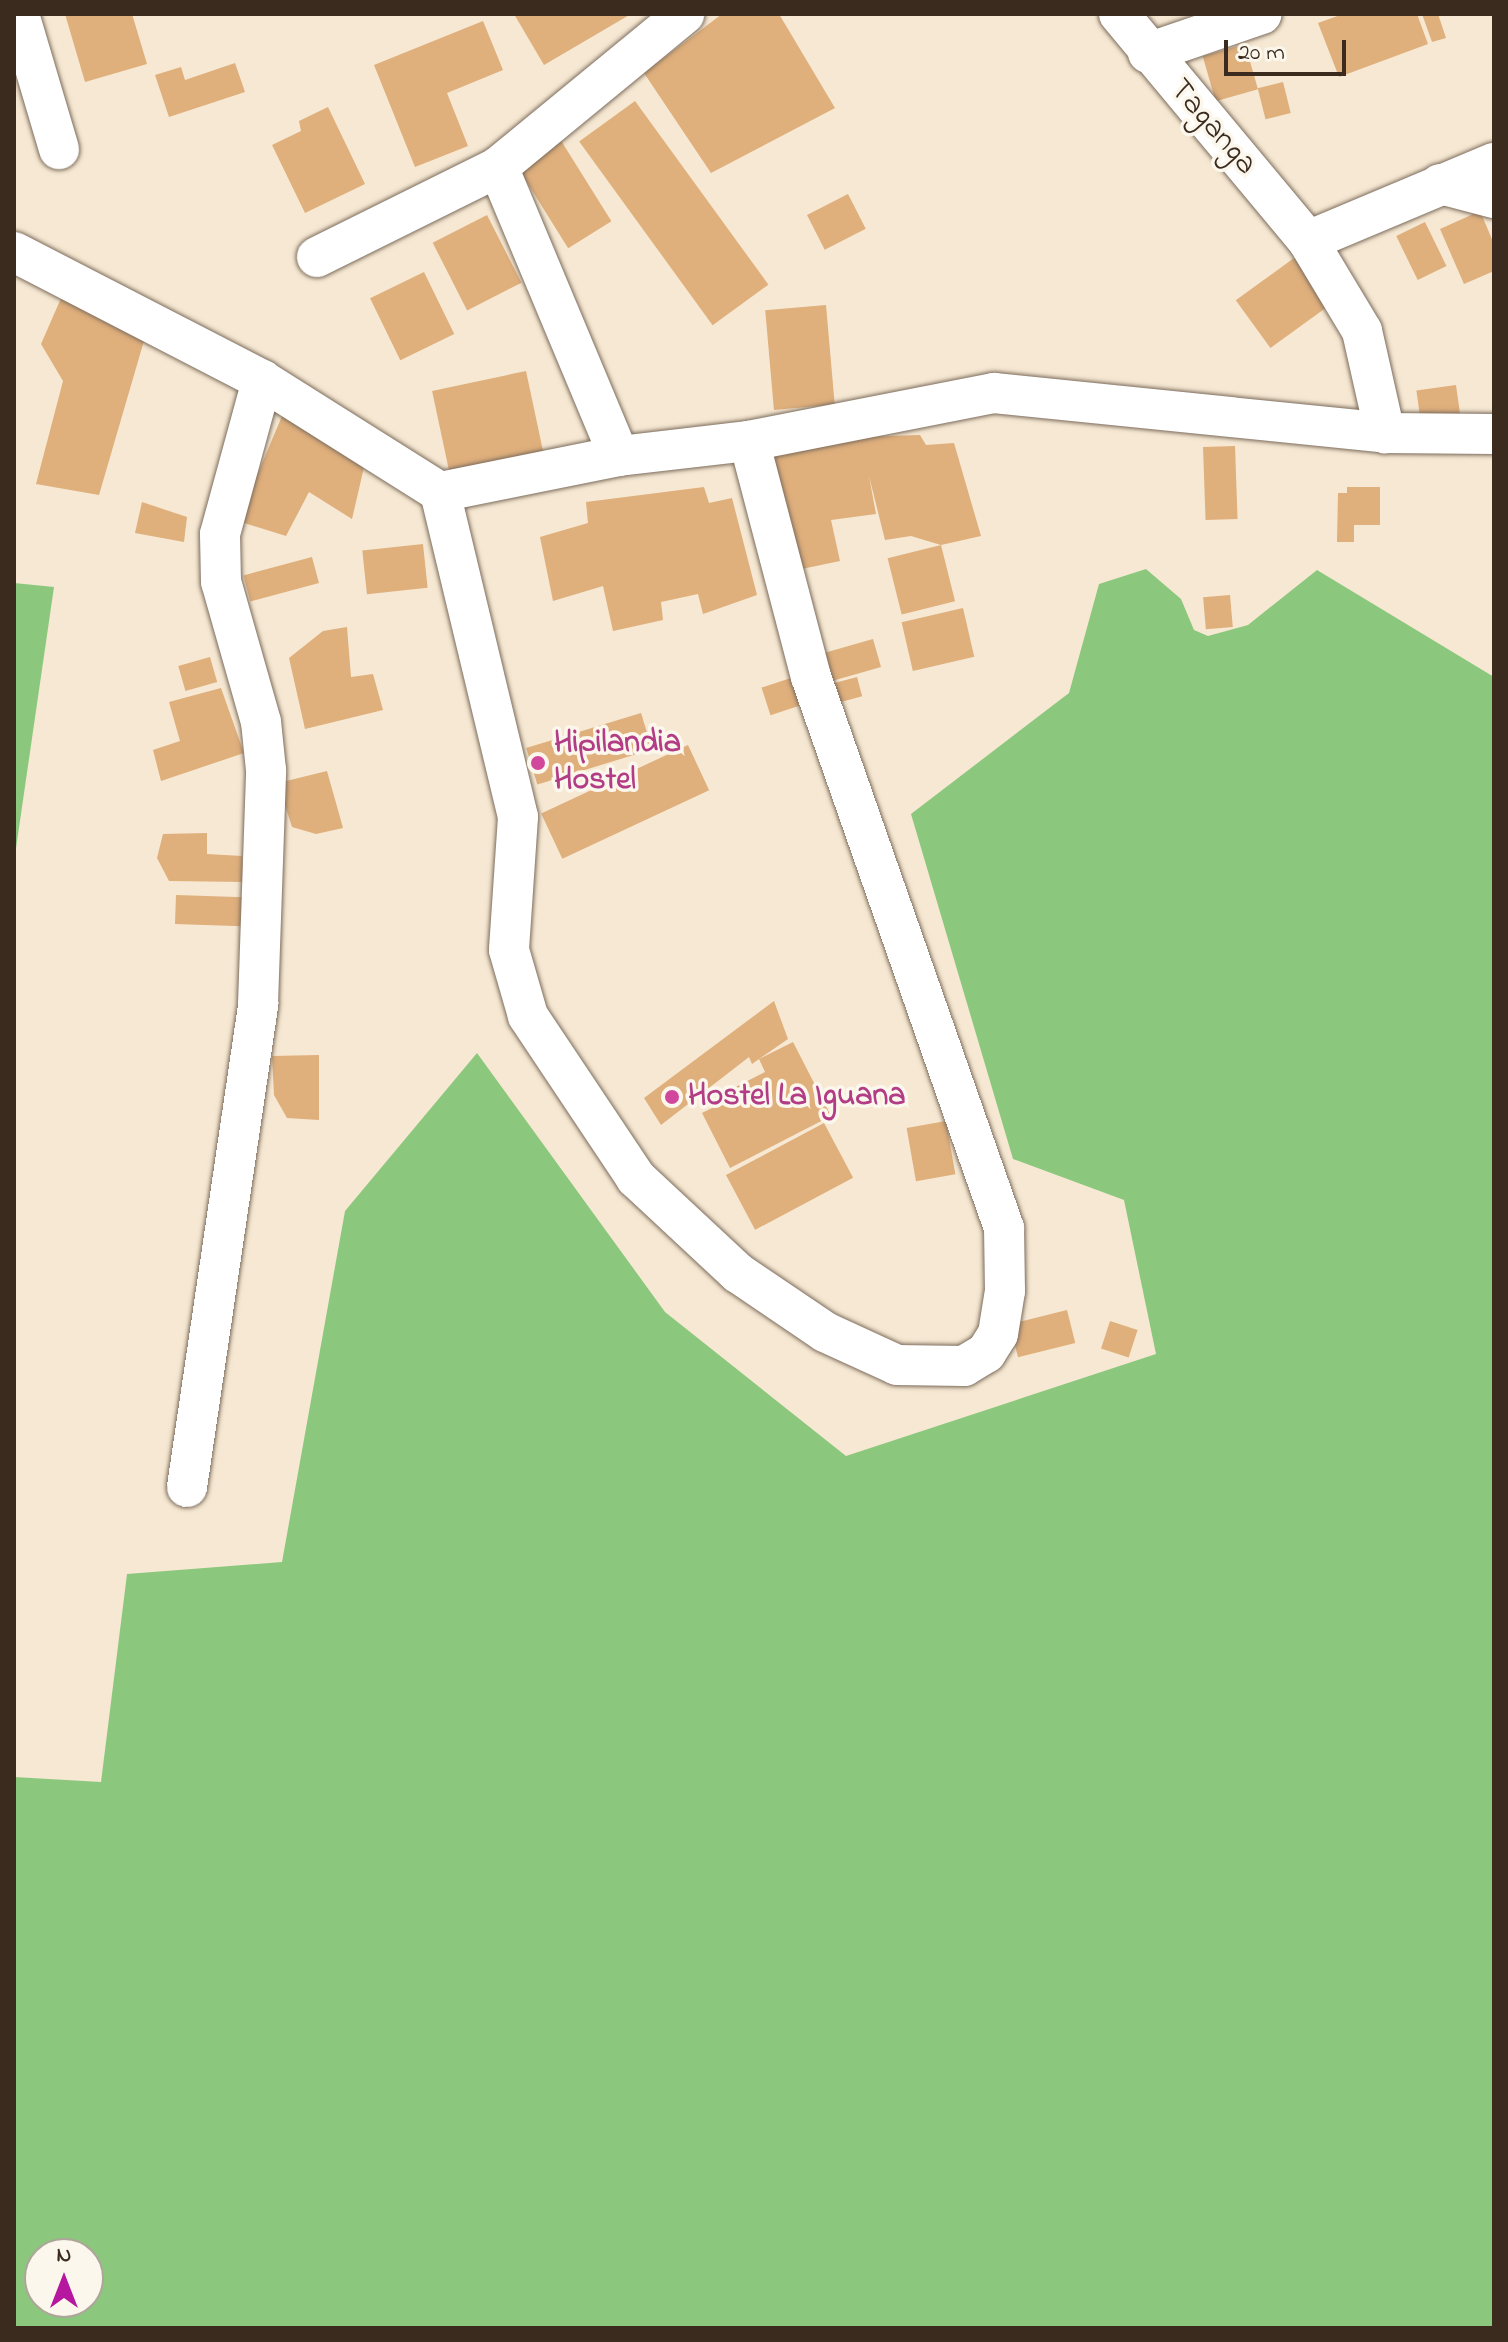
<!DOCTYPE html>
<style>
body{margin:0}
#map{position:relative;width:1508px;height:2342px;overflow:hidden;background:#f6e8d2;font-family:"Indie Flower",sans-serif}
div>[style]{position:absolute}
.green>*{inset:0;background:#8bc87e}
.building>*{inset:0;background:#dfaf7c;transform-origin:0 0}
.roads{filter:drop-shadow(0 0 2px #7c6c5d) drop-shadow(0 0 2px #7c6c5d)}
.street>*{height:40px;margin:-20px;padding:0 20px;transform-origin:20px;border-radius:20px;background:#fff}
.dots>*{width:22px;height:22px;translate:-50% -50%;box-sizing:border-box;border:4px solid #fbf7ec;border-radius:50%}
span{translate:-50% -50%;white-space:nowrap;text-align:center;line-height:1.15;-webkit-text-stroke:7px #fbf7ec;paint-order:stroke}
.street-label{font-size:32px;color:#3b2a1e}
.hotel-label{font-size:32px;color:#b23c85;font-weight:700}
.left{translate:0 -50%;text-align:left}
.frame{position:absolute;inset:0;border:16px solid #3b2a1e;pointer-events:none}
.north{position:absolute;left:24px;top:2238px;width:80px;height:80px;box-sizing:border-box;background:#fbf7ec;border:2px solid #aea59a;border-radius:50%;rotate:0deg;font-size:22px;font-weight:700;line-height:32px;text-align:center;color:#3b2a1e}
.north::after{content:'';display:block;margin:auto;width:28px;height:36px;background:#b5179e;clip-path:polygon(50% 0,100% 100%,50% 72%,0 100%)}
.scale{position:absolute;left:1224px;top:40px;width:122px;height:36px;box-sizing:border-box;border:4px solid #3b2a1e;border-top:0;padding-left:10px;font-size:24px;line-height:28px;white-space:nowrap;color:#3b2a1e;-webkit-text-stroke:6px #fbf7ec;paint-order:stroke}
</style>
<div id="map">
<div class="green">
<i style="clip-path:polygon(evenodd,1146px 569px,1181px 599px,1194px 630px,1208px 636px,1248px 625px,1317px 570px,1494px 677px,1494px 2328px,14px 2328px,14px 1777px,101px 1782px,127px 1574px,282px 1562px,345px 1211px,477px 1053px,665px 1312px,846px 1456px,1156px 1354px,1124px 1200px,1013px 1159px,911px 814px,1069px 693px,1099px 584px,1146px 569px,40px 2254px,88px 2254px,88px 2302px,40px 2302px,40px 2254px)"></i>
<i style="clip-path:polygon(14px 583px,54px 587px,14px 862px)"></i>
</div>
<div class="building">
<i style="clip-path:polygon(65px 14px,132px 14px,147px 64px,85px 82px)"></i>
<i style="clip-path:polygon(514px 14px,631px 14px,544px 65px)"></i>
<i style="clip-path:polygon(722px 14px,779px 14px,835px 108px,711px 173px,644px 73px)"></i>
<i style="clip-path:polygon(1343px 14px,1417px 14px,1428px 44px,1339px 77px,1318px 23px)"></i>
<i style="clip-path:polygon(1422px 14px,1438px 14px,1446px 38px,1432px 42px)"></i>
<i style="clip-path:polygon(483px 21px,503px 70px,447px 93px,468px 146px,415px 167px,374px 65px)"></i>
<i style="left:1245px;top:44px;width:47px;height:44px;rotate:74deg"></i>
<i style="clip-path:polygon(235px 63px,245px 92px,169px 117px,155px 75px,181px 67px,185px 80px)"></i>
<i style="left:1283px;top:82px;width:32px;height:26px;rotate:76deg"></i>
<i style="left:635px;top:101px;width:227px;height:69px;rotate:54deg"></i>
<i style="clip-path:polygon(328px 107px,365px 184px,305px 213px,272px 145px,301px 131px,299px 121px)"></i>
<i style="left:560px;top:139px;width:97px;height:51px;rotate:58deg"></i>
<i style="left:848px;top:194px;width:39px;height:46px;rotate:63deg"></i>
<i style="clip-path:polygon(1480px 211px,1494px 244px,1494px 271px,1464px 284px,1440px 229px)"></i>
<i style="left:487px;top:215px;width:76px;height:61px;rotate:63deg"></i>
<i style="left:1425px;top:222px;width:49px;height:32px;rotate:64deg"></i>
<i style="left:1294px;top:258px;width:59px;height:72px;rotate:54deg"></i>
<i style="left:424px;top:272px;width:69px;height:60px;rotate:64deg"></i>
<i style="clip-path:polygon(62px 296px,148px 327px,99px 495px,36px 484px,63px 381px,41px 344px)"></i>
<i style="left:826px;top:305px;width:100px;height:61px;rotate:85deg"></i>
<i style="left:526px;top:371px;width:92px;height:96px;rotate:78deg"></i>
<i style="left:1456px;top:385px;width:29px;height:40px;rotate:82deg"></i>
<i style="clip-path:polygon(282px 416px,365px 463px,352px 519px,309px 492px,286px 536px,238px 521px)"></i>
<i style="clip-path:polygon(920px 435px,926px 445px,954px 443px,981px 536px,941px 545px,911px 536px,885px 540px,869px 476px,876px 514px,831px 520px,840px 561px,797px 570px,773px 457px,859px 437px)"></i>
<i style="left:1235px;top:446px;width:73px;height:32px;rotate:88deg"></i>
<i style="clip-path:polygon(704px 487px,709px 503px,732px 498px,757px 595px,703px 614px,698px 594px,661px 602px,663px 620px,613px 631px,603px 586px,553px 601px,540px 537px,588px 523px,586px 502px)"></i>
<i style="clip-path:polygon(1347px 487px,1380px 487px,1380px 525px,1354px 525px,1354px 542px,1337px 542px,1338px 493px,1347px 493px)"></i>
<i style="clip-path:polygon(142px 502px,187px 517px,184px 542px,135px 533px)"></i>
<i style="left:423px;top:544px;width:44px;height:61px;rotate:84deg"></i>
<i style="left:941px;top:545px;width:58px;height:55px;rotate:76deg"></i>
<i style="left:312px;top:557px;width:27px;height:71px;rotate:75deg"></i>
<i style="left:1230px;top:595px;width:32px;height:27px;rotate:85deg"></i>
<i style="left:963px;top:608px;width:50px;height:63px;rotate:77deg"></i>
<i style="clip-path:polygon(347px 627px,351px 677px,373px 674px,383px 710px,305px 729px,289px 658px,323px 631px)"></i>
<i style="left:873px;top:639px;width:29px;height:51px;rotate:74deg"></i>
<i style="left:210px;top:657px;width:26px;height:33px;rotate:74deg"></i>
<i style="left:857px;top:677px;width:20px;height:36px;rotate:75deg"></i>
<i style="left:791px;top:678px;width:29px;height:31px;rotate:72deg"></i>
<i style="clip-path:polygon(221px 688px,244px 753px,161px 781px,153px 750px,180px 741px,169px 702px)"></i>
<i style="left:641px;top:713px;width:38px;height:120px;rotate:73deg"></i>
<i style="left:688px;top:745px;width:50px;height:162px;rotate:65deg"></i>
<i style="clip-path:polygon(327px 771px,343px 828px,316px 834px,292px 827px,278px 783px)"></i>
<i style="clip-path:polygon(207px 833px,207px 854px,242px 856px,244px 882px,169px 881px,157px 858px,163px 834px)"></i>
<i style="left:176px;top:895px;width:68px;height:29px;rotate:2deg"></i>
<i style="clip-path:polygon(774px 1001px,788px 1039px,759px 1059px,793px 1042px,831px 1116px,730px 1168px,702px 1113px,726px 1101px,722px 1094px,765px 1072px,759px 1059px,752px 1064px,749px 1057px,661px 1125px,644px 1098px)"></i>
<i style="clip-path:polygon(319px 1055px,319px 1120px,287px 1118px,274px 1095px,272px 1056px)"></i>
<i style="left:946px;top:1121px;width:54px;height:40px;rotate:80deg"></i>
<i style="left:824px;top:1123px;width:62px;height:111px;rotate:62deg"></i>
<i style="left:1067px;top:1310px;width:34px;height:59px;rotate:76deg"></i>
<i style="left:1110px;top:1321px;width:29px;height:29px;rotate:18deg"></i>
</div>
<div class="roads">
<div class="street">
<i style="left:19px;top:14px;width:141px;rotate:73.5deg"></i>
<i style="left:1119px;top:14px;width:295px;rotate:50.2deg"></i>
<i style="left:1308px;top:241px;width:105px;rotate:59deg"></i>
<i style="left:1362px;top:331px;width:105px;rotate:77.3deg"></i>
<i style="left:1148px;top:53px;width:120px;rotate:-18.9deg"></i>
<i style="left:498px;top:167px;width:313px;rotate:67.3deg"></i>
<i style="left:1440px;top:184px;width:56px;rotate:14.5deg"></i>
<i style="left:1308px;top:241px;width:202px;rotate:-22.8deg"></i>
<i style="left:14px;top:252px;width:279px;rotate:27.3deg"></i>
<i style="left:262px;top:380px;width:210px;rotate:32.2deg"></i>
<i style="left:440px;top:492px;width:183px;rotate:-11.4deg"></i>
<i style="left:619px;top:456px;width:131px;rotate:-6.6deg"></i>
<i style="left:749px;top:441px;width:250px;rotate:-11.1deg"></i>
<i style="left:994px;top:393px;width:393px;rotate:5.8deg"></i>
<i style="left:1385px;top:433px;width:109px;rotate:0.5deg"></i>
<i style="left:317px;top:257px;width:202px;rotate:-26.4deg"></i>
<i style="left:498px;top:167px;width:241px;rotate:-39.4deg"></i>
<i style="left:440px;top:492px;width:334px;rotate:76.5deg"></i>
<i style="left:518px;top:817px;width:133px;rotate:93.9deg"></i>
<i style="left:509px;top:950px;width:69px;rotate:73.9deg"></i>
<i style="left:528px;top:1016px;width:195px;rotate:56.3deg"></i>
<i style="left:636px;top:1178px;width:139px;rotate:43deg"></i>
<i style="left:738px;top:1273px;width:105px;rotate:34.1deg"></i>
<i style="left:825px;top:1332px;width:79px;rotate:24.6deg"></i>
<i style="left:897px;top:1365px;width:67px;rotate:0.9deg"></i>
<i style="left:964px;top:1366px;width:26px;rotate:-31deg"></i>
<i style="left:986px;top:1353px;width:22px;rotate:-58deg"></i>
<i style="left:998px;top:1334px;width:44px;rotate:-80.8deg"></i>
<i style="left:1005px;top:1291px;width:63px;rotate:-90.9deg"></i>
<i style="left:1004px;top:1228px;width:584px;rotate:-109.3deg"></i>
<i style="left:811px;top:677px;width:244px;rotate:-104.7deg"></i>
<i style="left:187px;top:1487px;width:488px;rotate:-81.6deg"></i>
<i style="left:258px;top:1004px;width:234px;rotate:-88deg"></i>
<i style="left:266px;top:770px;width:48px;rotate:-95.9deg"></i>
<i style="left:261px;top:722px;width:146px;rotate:-105.9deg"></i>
<i style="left:221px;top:582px;width:48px;rotate:-91.2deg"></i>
<i style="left:220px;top:534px;width:160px;rotate:-74.7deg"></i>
</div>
</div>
<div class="dots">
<i style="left:538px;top:763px;background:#d1479c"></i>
<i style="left:672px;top:1097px;background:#d1479c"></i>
</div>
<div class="street-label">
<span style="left:1212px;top:128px;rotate:49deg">Taganga</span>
</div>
<div class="hotel-label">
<span class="left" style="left:554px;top:763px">Hipilandia<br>Hostel</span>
<span class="left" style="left:688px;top:1097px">Hostel La Iguana</span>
</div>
<div class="frame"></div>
<div class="north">N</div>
<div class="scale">20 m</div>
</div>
